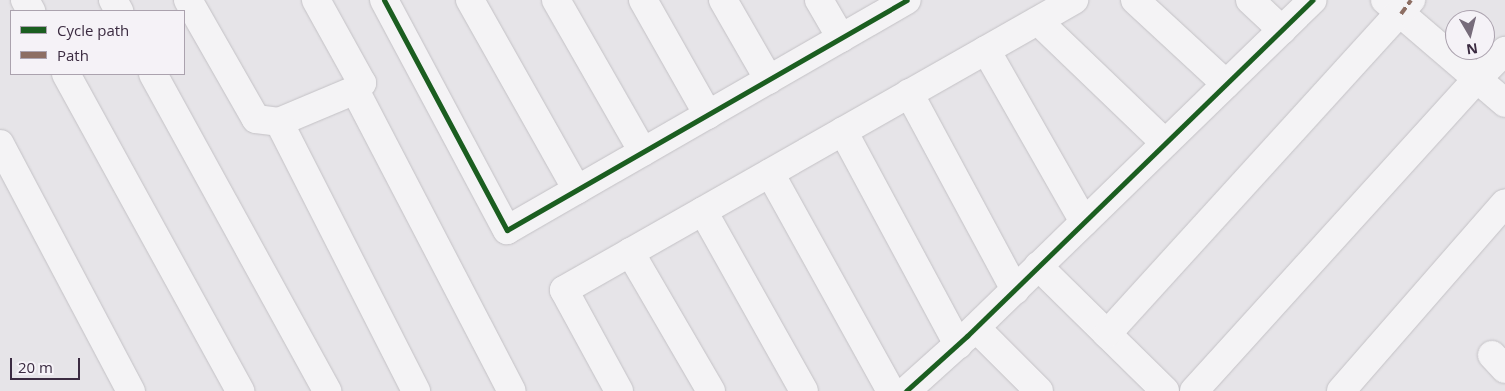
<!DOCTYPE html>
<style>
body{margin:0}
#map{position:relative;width:1505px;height:391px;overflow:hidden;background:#e6e4e8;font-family:"Open Sans",sans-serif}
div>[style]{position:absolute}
.roads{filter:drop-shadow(0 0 1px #c3c1c5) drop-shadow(0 0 1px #c3c1c5)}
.minor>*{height:28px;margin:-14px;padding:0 14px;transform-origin:14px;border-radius:14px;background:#f4f3f5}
.quiet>*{height:4px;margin-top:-2px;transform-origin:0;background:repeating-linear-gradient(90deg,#8d6e63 0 8px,transparent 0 12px)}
.cycleway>*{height:5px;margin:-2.5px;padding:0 2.5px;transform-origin:2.5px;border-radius:2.5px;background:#1b5e20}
span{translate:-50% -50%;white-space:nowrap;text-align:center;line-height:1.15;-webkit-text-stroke:4.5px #f5f2f7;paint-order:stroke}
.legend{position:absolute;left:10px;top:10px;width:175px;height:65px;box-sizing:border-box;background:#f5f2f7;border:1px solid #aba2ae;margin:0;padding:6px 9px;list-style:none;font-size:15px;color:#3b2b41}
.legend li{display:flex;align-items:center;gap:10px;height:25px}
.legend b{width:25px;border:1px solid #aba2ae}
.north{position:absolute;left:1445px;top:10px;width:50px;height:50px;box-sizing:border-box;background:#f5f2f7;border:1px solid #aba2ae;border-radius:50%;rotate:172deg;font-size:14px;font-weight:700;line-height:20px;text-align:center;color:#3b2b41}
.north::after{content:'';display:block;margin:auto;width:18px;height:22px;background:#776c7b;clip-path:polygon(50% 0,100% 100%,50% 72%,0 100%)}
.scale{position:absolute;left:10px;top:358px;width:70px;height:22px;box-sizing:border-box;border:2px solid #3b2b41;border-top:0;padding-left:6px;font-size:15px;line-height:18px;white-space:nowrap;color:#3b2b41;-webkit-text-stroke:4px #f5f2f7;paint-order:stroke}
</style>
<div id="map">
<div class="roads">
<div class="minor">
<i style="left:25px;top:0;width:13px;rotate:61deg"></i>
<i style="left:113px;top:0;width:13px;rotate:61deg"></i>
<i style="left:188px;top:0;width:137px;rotate:60.3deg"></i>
<i style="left:256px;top:119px;width:23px;rotate:7deg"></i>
<i style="left:279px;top:122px;width:82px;rotate:-22.8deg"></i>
<i style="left:355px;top:90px;width:10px;rotate:-45deg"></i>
<i style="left:362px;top:83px;width:95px;rotate:-119deg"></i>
<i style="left:384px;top:0;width:261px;rotate:61.9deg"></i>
<i style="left:507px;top:230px;width:461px;rotate:-29.9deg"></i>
<i style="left:470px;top:0;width:218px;rotate:60.6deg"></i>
<i style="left:556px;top:0;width:175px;rotate:60.2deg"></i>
<i style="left:643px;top:0;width:132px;rotate:60.5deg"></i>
<i style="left:723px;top:0;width:92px;rotate:60.1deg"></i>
<i style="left:819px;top:0;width:44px;rotate:59.9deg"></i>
<i style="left:1135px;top:0;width:124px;rotate:42.7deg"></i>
<i style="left:1250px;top:0;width:44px;rotate:43.2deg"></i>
<i style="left:1385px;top:0;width:158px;rotate:40.6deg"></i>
<i style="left:1038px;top:21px;width:176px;rotate:43.8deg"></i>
<i style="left:986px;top:50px;width:198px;rotate:60.3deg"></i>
<i style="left:66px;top:74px;width:362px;rotate:61.2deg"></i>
<i style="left:153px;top:74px;width:362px;rotate:61.2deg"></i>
<i style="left:355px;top:90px;width:339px;rotate:62.5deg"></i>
<i style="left:909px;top:93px;width:224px;rotate:61.7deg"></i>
<i style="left:279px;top:122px;width:302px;rotate:63deg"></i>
<i style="left:843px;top:131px;width:243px;rotate:61.7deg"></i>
<i style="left:0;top:144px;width:280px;rotate:62.1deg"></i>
<i style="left:770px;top:173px;width:249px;rotate:61deg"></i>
<i style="left:703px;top:211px;width:206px;rotate:60.7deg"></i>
<i style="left:630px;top:252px;width:161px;rotate:59.8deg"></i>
<i style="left:1038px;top:266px;width:178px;rotate:44.5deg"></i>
<i style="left:976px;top:328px;width:89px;rotate:45deg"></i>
<i style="left:1107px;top:334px;width:452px;rotate:-47.7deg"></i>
<i style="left:1492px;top:355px;width:19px;rotate:47deg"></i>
<i style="left:619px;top:391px;width:115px;rotate:-118.6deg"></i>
<i style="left:564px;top:290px;width:587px;rotate:-29.62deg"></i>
<i style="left:906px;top:391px;width:82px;rotate:-42deg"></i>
<i style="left:967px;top:336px;width:482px;rotate:-44.2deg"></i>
<i style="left:1194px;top:391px;width:421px;rotate:-47.8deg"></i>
<i style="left:1477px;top:79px;width:40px;rotate:-45deg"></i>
<i style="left:1341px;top:391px;width:249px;rotate:-48.9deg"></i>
</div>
</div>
<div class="quiet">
<i style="left:1401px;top:14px;width:17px;rotate:-54deg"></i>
</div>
<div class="cycleway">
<i style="left:384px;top:0;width:261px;rotate:61.9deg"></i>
<i style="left:507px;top:230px;width:461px;rotate:-29.9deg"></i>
<i style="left:906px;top:391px;width:82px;rotate:-42deg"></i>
<i style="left:967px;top:336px;width:482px;rotate:-44.2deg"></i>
</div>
<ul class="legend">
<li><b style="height:6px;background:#1b5e20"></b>Cycle path</li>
<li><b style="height:6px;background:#8d6e63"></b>Path</li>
</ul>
<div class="north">N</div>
<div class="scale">20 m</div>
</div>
